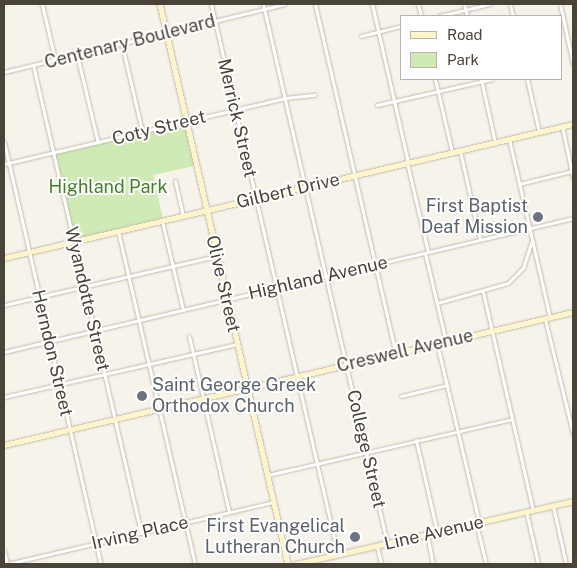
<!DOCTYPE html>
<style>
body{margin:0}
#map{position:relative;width:577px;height:568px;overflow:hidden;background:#f6f3eb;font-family:"Public Sans",sans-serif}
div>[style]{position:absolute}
.green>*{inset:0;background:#cfeab4}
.roads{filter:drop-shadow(0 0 1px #c2bbad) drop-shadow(0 0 1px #c2bbad)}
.street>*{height:3px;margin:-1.5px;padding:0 1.5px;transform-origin:1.5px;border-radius:1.5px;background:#fff}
.secondary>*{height:4.5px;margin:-2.25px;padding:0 2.25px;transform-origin:2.25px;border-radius:2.25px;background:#fff5cc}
.dots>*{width:14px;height:14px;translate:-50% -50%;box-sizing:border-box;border:2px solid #fff;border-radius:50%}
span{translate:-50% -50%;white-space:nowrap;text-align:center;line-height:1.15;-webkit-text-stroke:4px #fff;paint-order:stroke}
.street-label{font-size:18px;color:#4a4438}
.park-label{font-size:18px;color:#467e29}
.worship-label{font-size:18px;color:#5b616d}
.right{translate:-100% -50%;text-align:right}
.left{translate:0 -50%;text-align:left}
.frame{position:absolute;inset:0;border:5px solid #4a4438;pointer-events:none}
.legend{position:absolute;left:400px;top:15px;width:162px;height:65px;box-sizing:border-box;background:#fff;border:1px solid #b7b4af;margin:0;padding:6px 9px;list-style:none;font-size:15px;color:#4a4438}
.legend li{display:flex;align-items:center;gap:10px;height:25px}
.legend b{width:25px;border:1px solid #b7b4af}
</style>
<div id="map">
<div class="green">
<i style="clip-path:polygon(184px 124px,194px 166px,153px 175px,163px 219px,74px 239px,54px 153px)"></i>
</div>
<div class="roads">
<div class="street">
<i style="left:42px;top:4px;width:57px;rotate:76.9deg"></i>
<i style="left:211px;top:4px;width:565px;rotate:77.02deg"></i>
<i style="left:263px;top:4px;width:553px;rotate:77.04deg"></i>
<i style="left:315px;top:4px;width:359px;rotate:77deg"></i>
<i style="left:372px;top:4px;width:163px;rotate:77.2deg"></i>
<i style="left:418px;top:4px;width:12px;rotate:76deg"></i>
<i style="left:464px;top:4px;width:12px;rotate:76deg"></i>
<i style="left:510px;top:4px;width:12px;rotate:76deg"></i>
<i style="left:560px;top:4px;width:61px;rotate:77.8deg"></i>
<i style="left:439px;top:16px;width:52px;rotate:-13.2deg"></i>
<i style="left:361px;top:36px;width:41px;rotate:-14deg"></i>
<i style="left:122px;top:45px;width:88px;rotate:76.9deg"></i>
<i style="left:77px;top:55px;width:90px;rotate:76.6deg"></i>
<i style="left:33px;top:65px;width:480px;rotate:77deg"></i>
<i style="left:4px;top:72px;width:289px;rotate:-13.6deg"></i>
<i style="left:435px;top:79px;width:75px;rotate:76.9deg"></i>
<i style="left:481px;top:79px;width:65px;rotate:77.5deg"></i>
<i style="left:527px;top:79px;width:54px;rotate:77.2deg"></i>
<i style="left:377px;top:105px;width:118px;rotate:-12.7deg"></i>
<i style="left:562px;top:126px;width:53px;rotate:78.1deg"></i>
<i style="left:509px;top:139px;width:184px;rotate:77.1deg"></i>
<i style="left:4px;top:142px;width:433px;rotate:77.1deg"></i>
<i style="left:460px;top:151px;width:91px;rotate:77.3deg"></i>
<i style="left:407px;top:163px;width:91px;rotate:76.7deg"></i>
<i style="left:4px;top:164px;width:289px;rotate:-13.2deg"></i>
<i style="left:285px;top:98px;width:30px;rotate:-6deg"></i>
<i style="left:175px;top:181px;width:36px;rotate:77deg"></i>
<i style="left:519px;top:184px;width:55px;rotate:-13.8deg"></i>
<i style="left:162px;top:221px;width:91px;rotate:76.7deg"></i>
<i style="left:118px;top:231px;width:342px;rotate:77deg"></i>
<i style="left:425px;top:253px;width:91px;rotate:76.7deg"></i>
<i style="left:483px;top:292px;width:224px;rotate:77.1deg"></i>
<i style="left:437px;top:303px;width:74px;rotate:-15.7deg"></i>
<i style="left:508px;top:283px;width:21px;rotate:-45deg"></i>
<i style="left:523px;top:268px;width:26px;rotate:-72deg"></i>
<i style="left:4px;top:305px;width:219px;rotate:-13deg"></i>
<i style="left:545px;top:319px;width:118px;rotate:76.3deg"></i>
<i style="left:189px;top:336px;width:180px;rotate:77.2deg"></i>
<i style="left:437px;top:344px;width:183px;rotate:76.7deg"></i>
<i style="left:4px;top:352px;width:585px;rotate:-13.25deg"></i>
<i style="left:401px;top:396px;width:47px;rotate:-13.4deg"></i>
<i style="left:4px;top:397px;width:239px;rotate:-12.8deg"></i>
<i style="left:416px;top:440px;width:94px;rotate:77.1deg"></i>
<i style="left:268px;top:475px;width:250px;rotate:-12.9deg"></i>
<i style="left:553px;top:506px;width:59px;rotate:77.4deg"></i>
<i style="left:526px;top:511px;width:54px;rotate:77.2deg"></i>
<i style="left:476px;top:523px;width:42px;rotate:76.3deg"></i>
<i style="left:427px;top:534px;width:31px;rotate:79deg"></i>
<i style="left:377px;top:546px;width:18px;rotate:77deg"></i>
<i style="left:4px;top:551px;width:13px;rotate:77deg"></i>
<i style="left:7px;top:564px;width:273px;rotate:-13.1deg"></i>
</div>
<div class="secondary">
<i style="left:160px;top:4px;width:574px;rotate:77.12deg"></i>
<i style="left:4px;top:258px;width:585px;rotate:-13.25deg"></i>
<i style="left:4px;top:445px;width:584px;rotate:-13.16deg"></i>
<i style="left:296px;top:564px;width:284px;rotate:-12.8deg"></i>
</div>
</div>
<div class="dots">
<i style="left:538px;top:217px;background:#6b7280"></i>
<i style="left:142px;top:396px;background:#6b7280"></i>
<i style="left:355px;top:537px;background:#6b7280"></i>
</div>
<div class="street-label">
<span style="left:130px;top:42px;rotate:-14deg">Centenary Boulevard</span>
<span style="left:237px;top:118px;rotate:77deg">Merrick Street</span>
<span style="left:159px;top:128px;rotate:-14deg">Coty Street</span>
<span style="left:288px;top:191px;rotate:-13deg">Gilbert Drive</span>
<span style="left:318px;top:278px;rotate:-13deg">Highland Avenue</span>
<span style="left:223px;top:284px;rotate:77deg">Olive Street</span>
<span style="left:87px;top:299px;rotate:77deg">Wyandotte Street</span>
<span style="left:405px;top:351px;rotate:-13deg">Creswell Avenue</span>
<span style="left:52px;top:353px;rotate:77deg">Herndon Street</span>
<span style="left:366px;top:449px;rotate:77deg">College Street</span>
<span style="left:140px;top:533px;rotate:-13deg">Irving Place</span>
<span style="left:434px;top:533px;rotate:-13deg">Line Avenue</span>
</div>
<div class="park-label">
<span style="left:108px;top:187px">Highland Park</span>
</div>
<div class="worship-label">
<span class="right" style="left:528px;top:217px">First Baptist<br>Deaf Mission</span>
<span class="left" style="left:152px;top:396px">Saint George Greek<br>Orthodox Church</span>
<span class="right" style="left:345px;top:537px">First Evangelical<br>Lutheran Church</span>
</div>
<div class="frame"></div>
<ul class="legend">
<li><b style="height:6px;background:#fff5cc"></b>Road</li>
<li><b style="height:14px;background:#cfeab4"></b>Park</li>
</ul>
</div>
